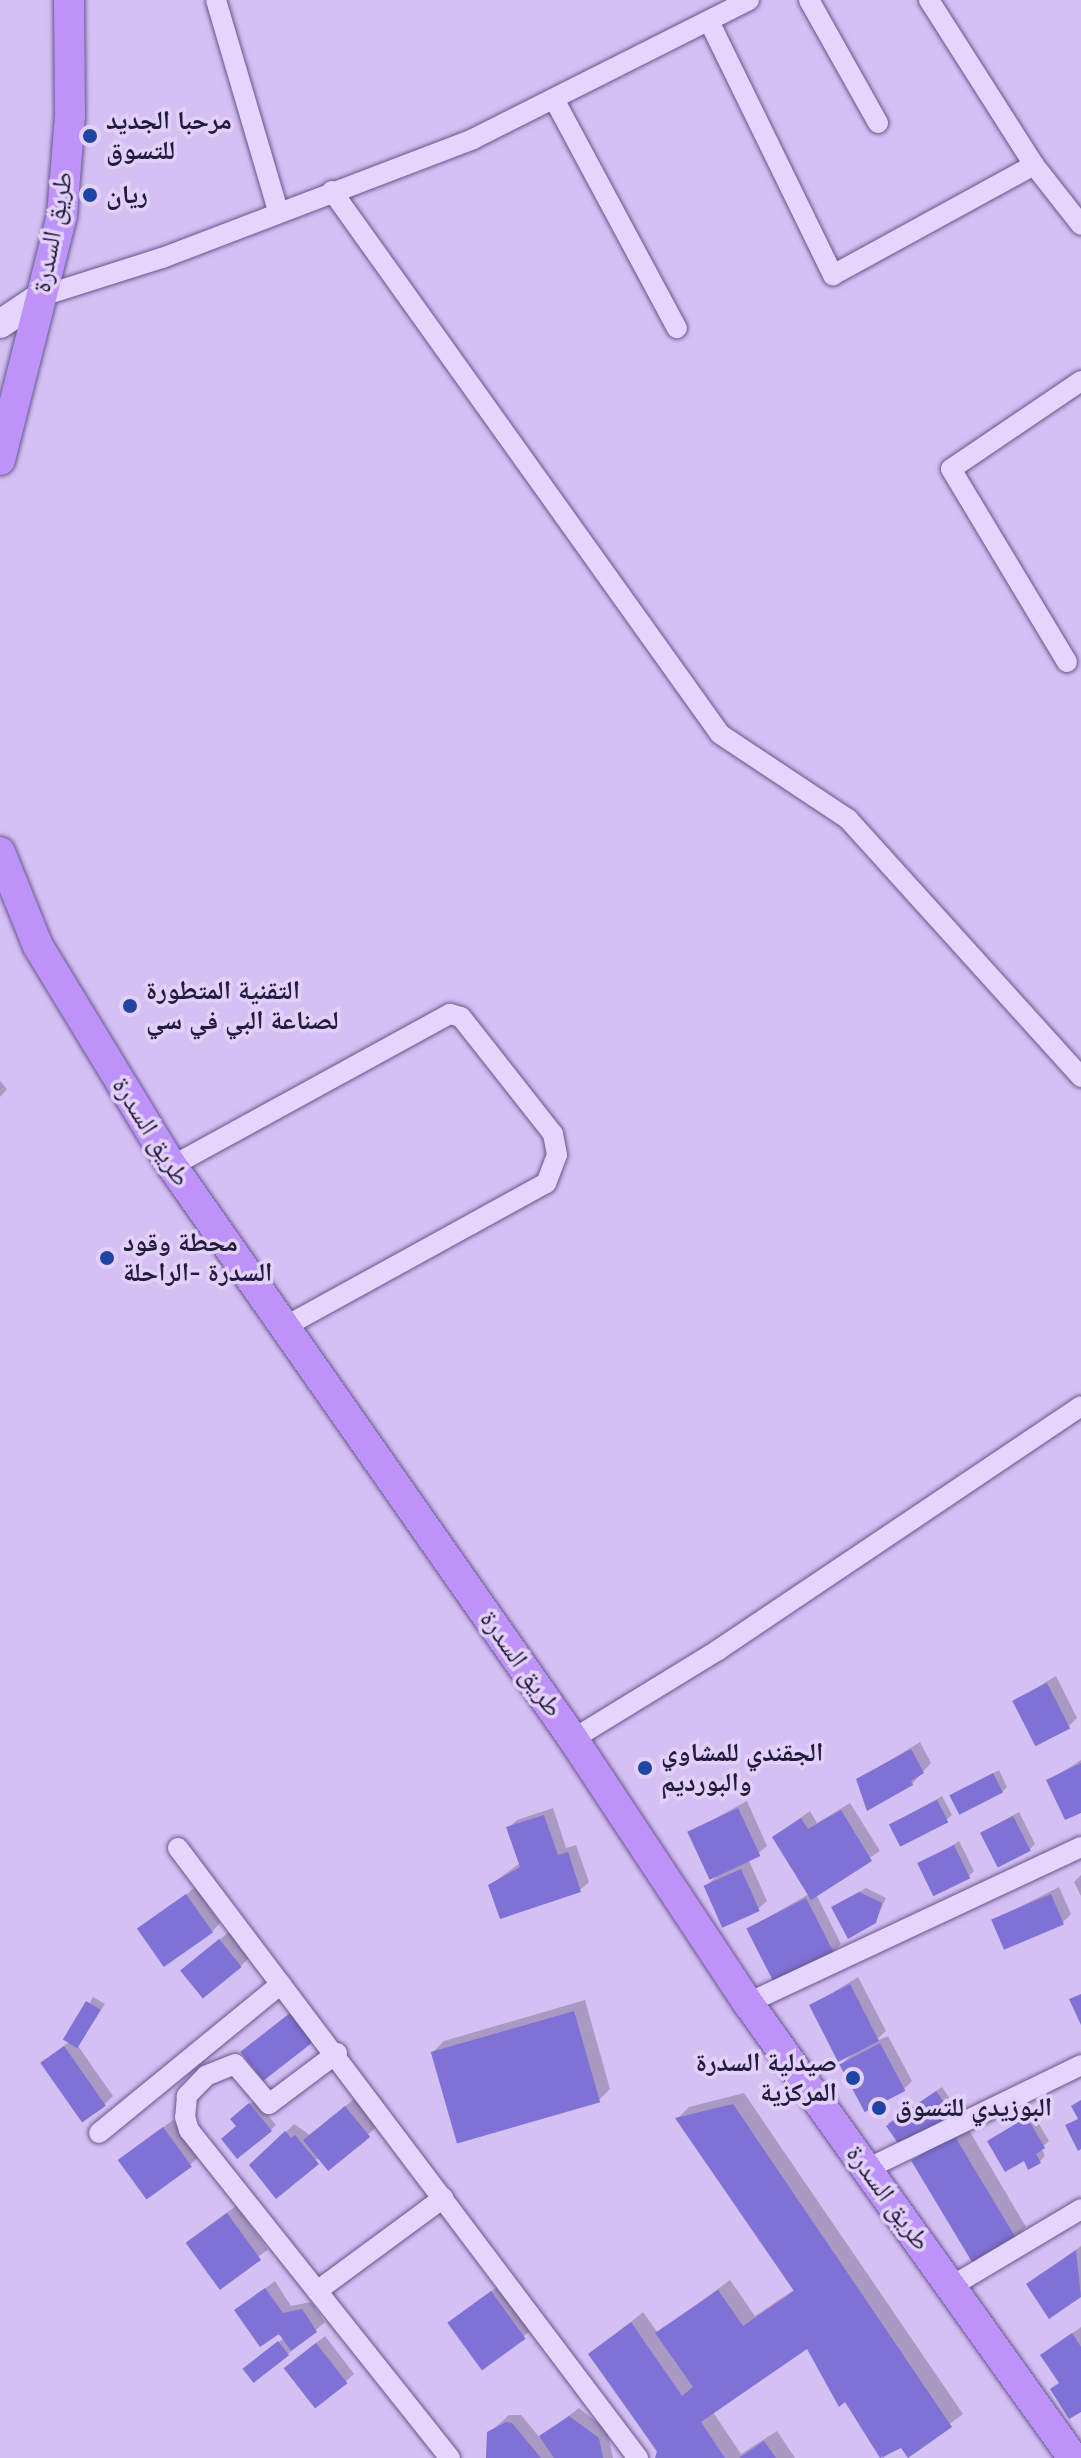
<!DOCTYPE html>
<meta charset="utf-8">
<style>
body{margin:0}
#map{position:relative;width:1081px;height:2458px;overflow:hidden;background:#d5c0f3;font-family:"Libre Baskerville","Noto Naskh Arabic",serif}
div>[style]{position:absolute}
.shadow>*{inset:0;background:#0003;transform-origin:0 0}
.building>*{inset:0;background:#7f71d5;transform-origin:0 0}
.roads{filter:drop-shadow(0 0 2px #64568e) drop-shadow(0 0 2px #64568e)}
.street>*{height:20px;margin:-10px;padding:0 10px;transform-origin:10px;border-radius:10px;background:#e5d4fc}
.secondary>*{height:28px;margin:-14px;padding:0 14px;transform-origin:14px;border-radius:14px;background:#e5d4fc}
.primary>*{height:30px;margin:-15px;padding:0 15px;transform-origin:15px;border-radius:15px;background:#bd93fa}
.dots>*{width:22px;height:22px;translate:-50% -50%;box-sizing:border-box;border:4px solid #e2d0f9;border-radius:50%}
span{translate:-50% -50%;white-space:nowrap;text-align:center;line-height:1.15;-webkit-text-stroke:7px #e2d0f9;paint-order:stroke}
.poi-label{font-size:26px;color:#221c3c;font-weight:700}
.left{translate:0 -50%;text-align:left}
.right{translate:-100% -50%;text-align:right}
.street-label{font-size:26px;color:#221c3c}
</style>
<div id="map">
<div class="shadow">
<i style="clip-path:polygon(0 1081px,7px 1089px,0 1097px)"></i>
<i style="clip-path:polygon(1056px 1676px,1077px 1718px,1069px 1726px,1014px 1701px)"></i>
<i style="clip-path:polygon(920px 1742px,931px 1763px,912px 1784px,858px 1780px)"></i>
<i style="clip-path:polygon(1081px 1760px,1081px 1810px,1048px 1781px)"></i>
<i style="clip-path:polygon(999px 1770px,1007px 1787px,1002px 1792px,952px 1796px)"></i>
<i style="clip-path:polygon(942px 1796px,952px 1815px,946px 1820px,892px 1824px)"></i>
<i style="clip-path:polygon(747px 1801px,767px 1846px,749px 1861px,767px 1901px,758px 1909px,706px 1886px,720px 1873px,690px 1832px)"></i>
<i style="clip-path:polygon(850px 1803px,880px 1851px,816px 1894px,841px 1944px,833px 1952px,749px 1928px,809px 1894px,774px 1837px,810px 1811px,817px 1823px)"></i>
<i style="clip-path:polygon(553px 1808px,566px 1848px,576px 1845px,589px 1882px,580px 1890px,501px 1917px,490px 1885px,520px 1863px,508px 1828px,517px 1820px)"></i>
<i style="clip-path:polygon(1019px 1812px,1035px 1844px,1030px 1849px,982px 1833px)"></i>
<i style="clip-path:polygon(959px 1841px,974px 1871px,969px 1876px,927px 1862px)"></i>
<i style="clip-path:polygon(1081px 1875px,1081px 1896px,1074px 1882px)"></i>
<i style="clip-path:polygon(195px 1887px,220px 1923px,212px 1932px,152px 1926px)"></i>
<i style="clip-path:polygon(1059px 1887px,1071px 1914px,1063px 1922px,994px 1920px)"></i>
<i style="clip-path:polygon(866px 1888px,886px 1898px,875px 1922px,834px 1907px)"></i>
<i style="clip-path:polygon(229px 1932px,249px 1958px,241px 1966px,191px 1962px)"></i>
<i style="clip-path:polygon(858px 1977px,886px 2031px,874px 2042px,888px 2036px,912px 2081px,903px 2090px,841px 2065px,853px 2053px,811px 2006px)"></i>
<i style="clip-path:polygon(93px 1997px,105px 2004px,78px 2046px,113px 2096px,105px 2104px,42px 2063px,70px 2041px)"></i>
<i style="clip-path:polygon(585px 2000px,610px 2089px,599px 2100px,433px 2052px,444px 2041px)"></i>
<i style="clip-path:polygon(942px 2087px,956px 2108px,950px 2113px,887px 2124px)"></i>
<i style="clip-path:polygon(744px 2093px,963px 2414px,908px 2455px,902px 2445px,883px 2458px,807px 2346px,713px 2412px,741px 2454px,777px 2431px,795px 2458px,661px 2458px,591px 2355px,643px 2312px,658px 2333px,730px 2280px,755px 2316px,795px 2289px,678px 2118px,689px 2107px)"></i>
<i style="clip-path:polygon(354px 2099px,377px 2127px,328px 2168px,321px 2159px,252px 2165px,294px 2124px,310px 2135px)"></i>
<i style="clip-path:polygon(255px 2100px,276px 2125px,271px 2130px,238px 2126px,237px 2114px)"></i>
<i style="clip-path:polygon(1033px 2114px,1049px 2141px,1041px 2148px,1045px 2156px,1040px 2161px,989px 2141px)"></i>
<i style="clip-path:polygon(173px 2120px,199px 2157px,190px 2165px,129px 2152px)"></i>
<i style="clip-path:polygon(966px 2125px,1026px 2227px,1014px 2239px,913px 2161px)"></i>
<i style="left:236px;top:2206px;width:54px;height:61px;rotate:54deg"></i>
<i style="clip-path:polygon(1081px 2246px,1081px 2295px,1050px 2316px,1028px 2285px)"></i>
<i style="clip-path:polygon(275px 2281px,291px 2306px,311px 2302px,325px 2322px,288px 2354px,251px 2364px,284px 2338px,237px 2310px)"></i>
<i style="clip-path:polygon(501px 2284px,533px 2329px,483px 2368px,459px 2315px)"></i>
<i style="clip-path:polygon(1081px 2327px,1081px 2409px,1052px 2389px,1060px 2382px,1042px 2355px)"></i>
<i style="clip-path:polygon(325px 2336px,354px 2374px,345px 2382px,294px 2360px)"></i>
<i style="clip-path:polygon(579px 2408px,607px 2430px,613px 2458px,488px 2458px,489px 2433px,509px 2415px,521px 2415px,540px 2438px)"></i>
</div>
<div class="building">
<i style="left:1047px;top:1683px;width:51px;height:39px;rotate:63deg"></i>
<i style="clip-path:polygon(911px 1749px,924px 1773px,911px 1781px,913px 1785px,867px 1811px,856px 1779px)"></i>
<i style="clip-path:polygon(1081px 1763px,1081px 1813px,1065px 1820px,1046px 1780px)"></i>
<i style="left:993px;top:1773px;width:22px;height:49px;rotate:63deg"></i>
<i style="left:937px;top:1800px;width:25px;height:54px;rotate:63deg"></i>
<i style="left:738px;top:1808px;width:53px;height:56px;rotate:65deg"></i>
<i style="clip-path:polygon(841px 1810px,872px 1861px,811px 1900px,772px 1837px,801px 1818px,808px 1829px)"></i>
<i style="clip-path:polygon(544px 1815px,558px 1855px,568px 1852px,581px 1892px,500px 1919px,488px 1885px,520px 1867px,506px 1827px)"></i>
<i style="left:1013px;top:1816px;width:39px;height:37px;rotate:63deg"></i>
<i style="left:954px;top:1845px;width:37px;height:41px;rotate:64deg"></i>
<i style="left:741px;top:1869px;width:46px;height:41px;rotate:66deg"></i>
<i style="clip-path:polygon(859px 1892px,882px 1903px,876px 1923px,848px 1939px,831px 1907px)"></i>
<i style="left:186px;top:1894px;width:47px;height:60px;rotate:55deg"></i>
<i style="left:1051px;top:1894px;width:33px;height:65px;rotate:67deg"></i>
<i style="left:806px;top:1898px;width:63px;height:67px;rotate:63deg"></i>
<i style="left:219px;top:1939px;width:36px;height:50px;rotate:51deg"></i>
<i style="left:850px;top:1984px;width:64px;height:46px;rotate:63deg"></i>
<i style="clip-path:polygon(1081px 1994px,1081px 2025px,1069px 1999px)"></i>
<i style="left:86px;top:2001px;width:17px;height:45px;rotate:31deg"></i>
<i style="left:574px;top:2011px;width:95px;height:149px;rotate:74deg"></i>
<i style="left:290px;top:2013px;width:37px;height:63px;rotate:52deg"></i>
<i style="left:880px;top:2043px;width:54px;height:46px;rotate:62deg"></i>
<i style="left:64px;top:2046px;width:73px;height:29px;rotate:55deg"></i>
<i style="left:936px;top:2091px;width:28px;height:61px;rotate:55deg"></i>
<i style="clip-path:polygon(1081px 2100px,1081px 2149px,1078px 2151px,1065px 2125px,1078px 2119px,1071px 2106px)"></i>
<i style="clip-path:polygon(249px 2103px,272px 2131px,237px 2159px,221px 2139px,236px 2126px,230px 2119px)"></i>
<i style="clip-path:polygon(733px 2104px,952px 2427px,908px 2458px,901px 2448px,880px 2458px,845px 2402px,839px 2407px,807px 2349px,701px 2422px,725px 2458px,655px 2458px,657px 2451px,588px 2354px,631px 2322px,682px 2396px,693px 2387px,655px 2333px,718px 2290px,743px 2326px,794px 2291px,675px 2118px)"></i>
<i style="left:345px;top:2106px;width:40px;height:54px;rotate:51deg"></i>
<i style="clip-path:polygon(1027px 2117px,1045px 2148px,1036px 2154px,1041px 2163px,1028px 2170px,1024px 2161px,1005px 2172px,987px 2141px)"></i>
<i style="left:163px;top:2127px;width:49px;height:56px;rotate:54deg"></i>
<i style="clip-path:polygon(285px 2131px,291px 2138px,295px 2135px,319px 2164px,276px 2199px,249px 2165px)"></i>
<i style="left:954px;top:2135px;width:122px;height:50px;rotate:59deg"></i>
<i style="left:227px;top:2213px;width:58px;height:51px;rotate:54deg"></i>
<i style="clip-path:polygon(1076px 2250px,1081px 2297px,1049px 2319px,1026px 2284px)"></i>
<i style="clip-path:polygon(265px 2288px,283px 2313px,302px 2309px,317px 2332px,291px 2351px,279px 2334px,260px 2347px,234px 2310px)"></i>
<i style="left:491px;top:2291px;width:59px;height:54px;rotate:54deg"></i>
<i style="clip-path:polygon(1072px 2333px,1081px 2347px,1081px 2412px,1069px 2419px,1050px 2389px,1059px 2383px,1040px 2355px)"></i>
<i style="left:278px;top:2341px;width:18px;height:45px;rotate:52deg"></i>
<i style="left:316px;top:2343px;width:51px;height:41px;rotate:52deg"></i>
<i style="clip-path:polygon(569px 2416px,599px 2438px,603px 2458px,554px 2458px,539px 2436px)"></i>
<i style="clip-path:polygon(506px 2422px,512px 2423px,541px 2458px,486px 2458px,487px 2432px)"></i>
<i style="clip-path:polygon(764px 2441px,776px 2458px,739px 2458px)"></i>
</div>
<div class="roads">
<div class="street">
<i style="left:216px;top:0;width:220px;rotate:73.6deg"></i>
<i style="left:809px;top:0;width:141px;rotate:60.7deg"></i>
<i style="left:929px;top:0;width:196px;rotate:57.5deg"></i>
<i style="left:1034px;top:165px;width:76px;rotate:51.9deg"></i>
<i style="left:709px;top:21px;width:283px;rotate:64deg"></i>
<i style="left:833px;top:275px;width:229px;rotate:-28.7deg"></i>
<i style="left:554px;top:99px;width:260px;rotate:61.8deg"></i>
<i style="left:332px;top:191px;width:667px;rotate:54.45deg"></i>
<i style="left:720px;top:734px;width:154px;rotate:33.6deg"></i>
<i style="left:848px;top:819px;width:348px;rotate:47.9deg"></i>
<i style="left:42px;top:296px;width:126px;rotate:-17.6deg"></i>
<i style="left:162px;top:258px;width:333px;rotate:-20.9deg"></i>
<i style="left:473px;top:139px;width:309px;rotate:-26.7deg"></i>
<i style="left:1067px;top:662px;width:225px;rotate:-121deg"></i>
<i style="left:951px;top:469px;width:157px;rotate:-34.1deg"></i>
<i style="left:172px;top:1166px;width:317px;rotate:-28.7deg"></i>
<i style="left:450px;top:1014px;width:11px;rotate:15deg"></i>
<i style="left:461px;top:1017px;width:149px;rotate:51.8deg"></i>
<i style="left:553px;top:1134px;width:21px;rotate:79deg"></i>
<i style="left:557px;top:1155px;width:30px;rotate:111deg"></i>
<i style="left:546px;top:1183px;width:297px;rotate:151.2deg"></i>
<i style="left:573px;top:1739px;width:170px;rotate:-31.5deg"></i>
<i style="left:718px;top:1650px;width:437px;rotate:-33.9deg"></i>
<i style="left:178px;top:1848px;width:764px;rotate:52.98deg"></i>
<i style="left:748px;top:2003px;width:368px;rotate:-25.1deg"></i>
<i style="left:337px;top:2053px;width:85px;rotate:143.1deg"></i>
<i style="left:269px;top:2104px;width:52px;rotate:-130.4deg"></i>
<i style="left:235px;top:2064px;width:31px;rotate:158deg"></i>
<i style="left:206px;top:2076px;width:28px;rotate:134deg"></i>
<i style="left:187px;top:2096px;width:21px;rotate:95deg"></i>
<i style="left:185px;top:2117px;width:14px;rotate:73deg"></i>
<i style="left:189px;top:2130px;width:419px;rotate:51.5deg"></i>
<i style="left:99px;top:2133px;width:235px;rotate:-39.3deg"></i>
<i style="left:867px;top:2169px;width:238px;rotate:-25.9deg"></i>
<i style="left:952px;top:2286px;width:150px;rotate:-30.8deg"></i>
<i style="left:317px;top:2291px;width:157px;rotate:-36.4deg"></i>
</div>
<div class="secondary">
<i style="left:0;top:324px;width:50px;rotate:-33.7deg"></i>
</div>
<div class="primary">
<i style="left:0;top:460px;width:253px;rotate:-75.8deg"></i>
<i style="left:62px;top:215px;width:99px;rotate:-85.4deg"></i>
<i style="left:70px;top:116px;width:116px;rotate:-90.5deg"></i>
<i style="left:0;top:852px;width:101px;rotate:68deg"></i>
<i style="left:38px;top:946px;width:258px;rotate:58.7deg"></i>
<i style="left:172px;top:1166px;width:699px;rotate:55.01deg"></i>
<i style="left:573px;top:1739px;width:317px;rotate:56.5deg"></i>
<i style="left:748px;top:2003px;width:559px;rotate:54.46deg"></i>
</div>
</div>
<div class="dots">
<i style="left:90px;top:136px;background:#1f45a4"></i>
<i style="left:90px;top:195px;background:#1f45a4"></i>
<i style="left:130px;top:1006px;background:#1f45a4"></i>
<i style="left:107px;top:1258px;background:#1f45a4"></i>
<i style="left:645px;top:1768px;background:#1f45a4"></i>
<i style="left:853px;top:2078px;background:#1f45a4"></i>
<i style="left:879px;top:2108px;background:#1f45a4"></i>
</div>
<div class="poi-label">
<span class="left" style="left:106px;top:136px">مرحبا الجديد<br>للتسوق</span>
<span class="left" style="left:106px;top:195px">ريان</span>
<span class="left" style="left:146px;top:1006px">التقنية المتطورة<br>لصناعة البي في سي</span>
<span class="left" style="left:123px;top:1258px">محطة وقود<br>السدرة -الراحلة</span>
<span class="left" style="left:661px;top:1768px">الجقندي للمشاوي<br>والبورديم</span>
<span class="right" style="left:837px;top:2078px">صيدلية السدرة<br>المركزية</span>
<span class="left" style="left:895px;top:2108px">البوزيدي للتسوق</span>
</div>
<div class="street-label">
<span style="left:53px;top:232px;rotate:-79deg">طريق السدرة</span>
<span style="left:151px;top:1132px;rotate:58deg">طريق السدرة</span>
<span style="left:521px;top:1664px;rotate:55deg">طريق السدرة</span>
<span style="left:888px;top:2198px;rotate:54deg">طريق السدرة</span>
</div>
</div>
